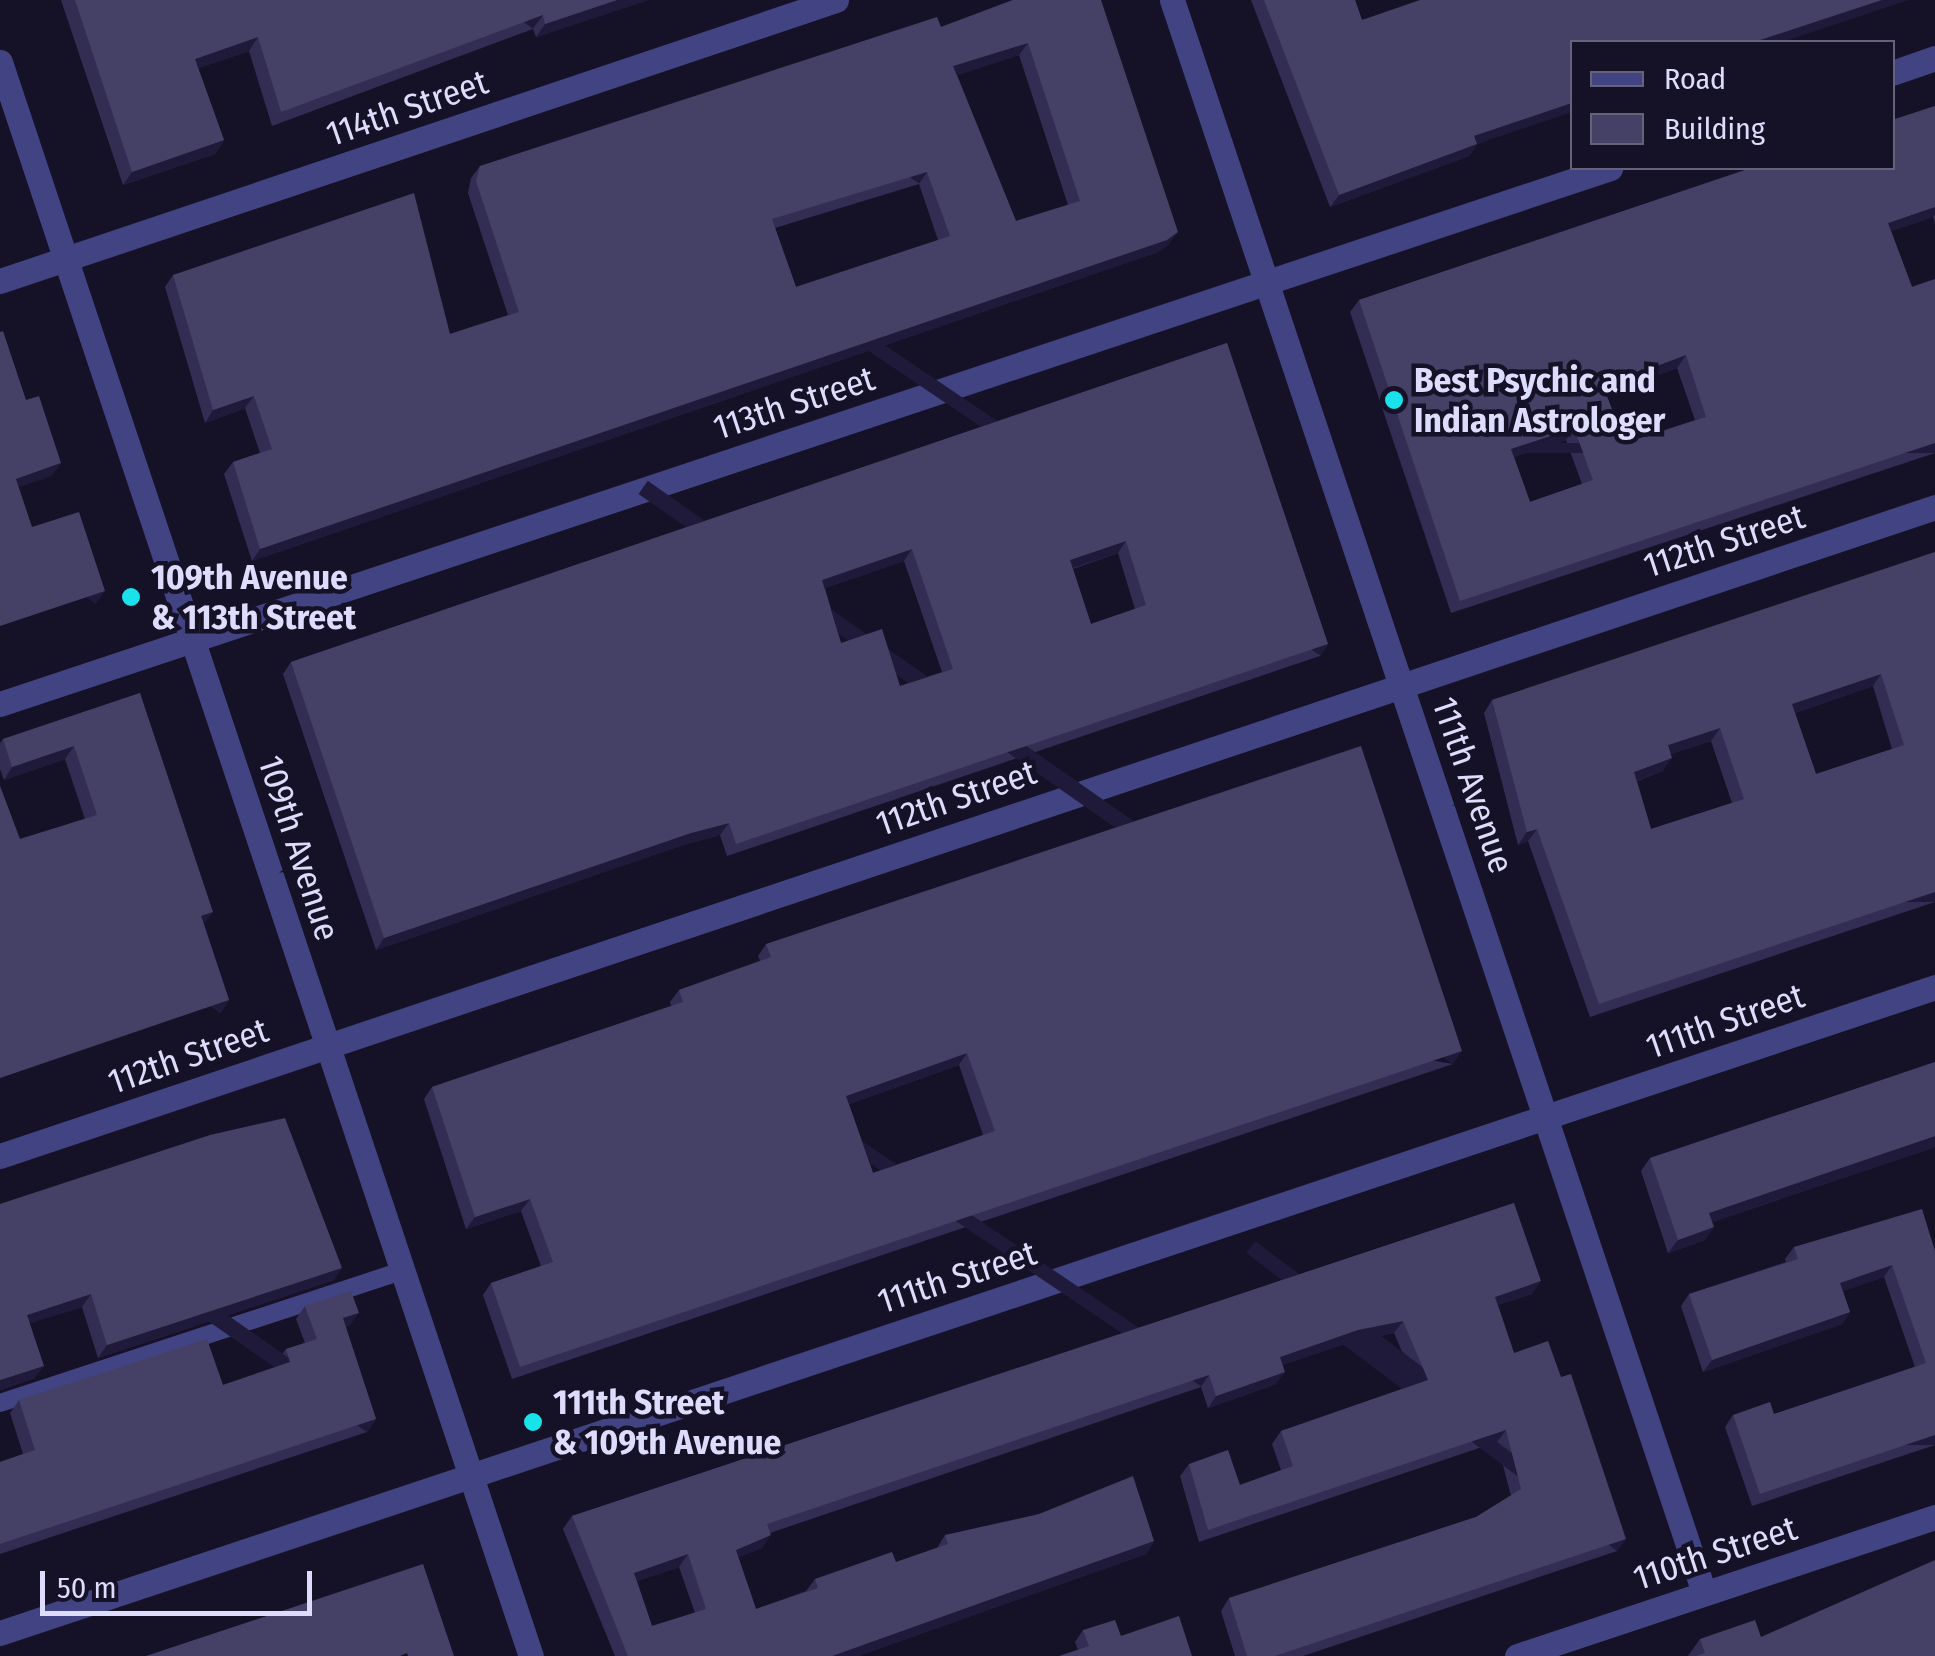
<!DOCTYPE html>
<style>
body{margin:0}
#map{position:relative;width:1935px;height:1656px;overflow:hidden;background:#151227;font-family:"Fira Sans Condensed",sans-serif}
div>[style]{position:absolute}
.service>*{height:18px;margin:-9px;padding:0 9px;transform-origin:9px;border-radius:9px;background:#424382}
.minor>*{height:25px;margin:-12.5px;padding:0 12.5px;transform-origin:12.5px;border-radius:12.5px;background:#424382}
.wall>*{inset:0;background:#332d54}
.shaded-wall>*{inset:0;background:#1f1a3a;transform-origin:0 0}
.building>*{inset:0;background:#454066}
.dots>*{width:28px;height:28px;translate:-50% -50%;box-sizing:border-box;border:5px solid #151227;border-radius:50%}
span{translate:-50% -50%;white-space:nowrap;text-align:center;line-height:1.15;-webkit-text-stroke:9px #151227;paint-order:stroke}
.street-label{font-size:35px;color:#dedcfc}
.poi-label{font-size:35px;color:#dedcfc;font-weight:700}
.left{translate:0 -50%;text-align:left}
.legend{position:absolute;left:1570px;top:40px;width:325px;height:130px;box-sizing:border-box;background:#151227;border:2px solid #65637c;margin:0;padding:12px 18px;list-style:none;font-size:30px;color:#dedcfc}
.legend li{display:flex;align-items:center;gap:20px;height:50px}
.legend b{width:50px;border:2px solid #65637c}
.scale{position:absolute;left:40px;top:1571px;width:272px;height:45px;box-sizing:border-box;border:5px solid #dedcfc;border-top:0;padding-left:12px;font-size:30px;line-height:35px;white-space:nowrap;color:#dedcfc;-webkit-text-stroke:8px #151227;paint-order:stroke}
</style>
<div id="map">
<div class="service">
<i style="left:0;top:1403px;width:423px;rotate:-18.2deg"></i>
</div>
<div class="minor">
<i style="left:1172px;top:0;width:1679px;rotate:71.53deg"></i>
<i style="left:0;top:62px;width:1680px;rotate:71.58deg"></i>
<i style="left:1892px;top:73px;width:46px;rotate:-19.2deg"></i>
<i style="left:0;top:281px;width:882px;rotate:-18.58deg"></i>
<i style="left:0;top:704px;width:1697px;rotate:-18.41deg"></i>
<i style="left:0;top:1156px;width:2041px;rotate:-18.54deg"></i>
<i style="left:0;top:1633px;width:2040px;rotate:-18.46deg"></i>
<i style="left:1517px;top:1656px;width:441px;rotate:-18.4deg"></i>
</div>
<div class="wall">
<i style="clip-path:polygon(61px 0,648px 0,536px 37px,533px 29px,272px 126px,249px 51px,198px 68px,224px 140px,215px 154px,123px 185px)"></i>
<i style="clip-path:polygon(evenodd,1013px 0,1169px 244px,1158px 252px,252px 561px,224px 474px,233px 462px,260px 453px,245px 408px,205px 423px,165px 287px,173px 275px,450px 334px,508px 315px,468px 193px,471px 178px,480px 166px,941px 27px,1013px 0,1019px 55px,1068px 205px,1016px 221px,957px 75px,1019px 55px,1013px 0,919px 184px,938px 240px,796px 287px,775px 228px,919px 184px)"></i>
<i style="clip-path:polygon(1251px 0,1355px 0,1362px 20px,1477px 144px,1469px 156px,1330px 207px)"></i>
<i style="clip-path:polygon(evenodd,1935px 106px,1935px 223px,1933px 217px,1891px 231px,1912px 287px,1935px 279px,1935px 453px,1451px 613px,1350px 312px,1359px 300px,1935px 106px,1677px 368px,1695px 420px,1625px 443px,1606px 394px,1677px 368px,1935px 106px,1566px 440px,1582px 484px,1530px 502px,1514px 457px,1566px 440px)"></i>
<i style="clip-path:polygon(evenodd,1227px 343px,1328px 644px,1320px 656px,727px 856px,720px 835px,683px 845px,376px 950px,283px 674px,291px 662px,1227px 343px,1118px 553px,1135px 609px,1091px 624px,1073px 569px,1118px 553px,1227px 343px,904px 561px,942px 672px,900px 686px,841px 643px,825px 588px,904px 561px)"></i>
<i style="clip-path:polygon(evenodd,1935px 552px,1935px 902px,1590px 1017px,1528px 841px,1518px 845px,1484px 713px,1492px 700px,1935px 552px,1873px 686px,1892px 749px,1816px 774px,1795px 713px,1873px 686px,1935px 552px,1711px 741px,1732px 803px,1651px 829px,1637px 781px,1663px 771px,1671px 754px,1711px 741px)"></i>
<i style="clip-path:polygon(140px 693px,204px 924px,229px 1000px,220px 1013px,20px 839px,85px 819px,65px 759px,4px 780px,0 769px,0 743px,3px 739px)"></i>
<i style="clip-path:polygon(evenodd,766px 944px,1453px 1064px,512px 1379px,483px 1295px,491px 1283px,541px 1266px,521px 1211px,466px 1229px,424px 1099px,432px 1087px,671px 1006px,670px 1002px,679px 990px,760px 961px,758px 956px,766px 944px,959px 1065px,983px 1135px,873px 1173px,849px 1104px,959px 1065px)"></i>
<i style="clip-path:polygon(1935px 1062px,1935px 1147px,1712px 1222px,1705px 1240px,1668px 1253px,1641px 1171px,1650px 1158px)"></i>
<i style="clip-path:polygon(evenodd,1514px 1203px,1532px 1294px,1498px 1305px,1514px 1353px,1617px 1551px,1303px 1656px,1235px 1656px,1221px 1611px,1229px 1598px,1476px 1517px,1511px 1496px,1497px 1442px,1199px 1542px,1180px 1476px,1189px 1464px,1240px 1485px,1281px 1470px,1272px 1444px,1281px 1431px,1416px 1384px,1394px 1333px,1350px 1342px,1282px 1365px,1276px 1384px,1208px 1408px,1201px 1387px,770px 1533px,762px 1548px,738px 1557px,756px 1609px,806px 1591px,815px 1579px,896px 1562px,937px 1548px,945px 1535px,1154px 1541px,1146px 1554px,858px 1656px,615px 1656px,563px 1529px,572px 1516px,1514px 1203px,679px 1567px,695px 1613px,652px 1626px,637px 1581px,679px 1567px)"></i>
<i style="clip-path:polygon(0 1204px,334px 1280px,98px 1358px,82px 1307px,30px 1323px,35px 1378px,0 1390px)"></i>
<i style="clip-path:polygon(1794px 1247px,1935px 1251px,1935px 1445px,1752px 1506px,1725px 1427px,1733px 1415px,1774px 1414px,1915px 1367px,1884px 1277px,1843px 1291px,1850px 1312px,1842px 1324px,1703px 1372px,1681px 1306px,1689px 1294px,1786px 1262px,1785px 1259px)"></i>
<i style="clip-path:polygon(305px 1306px,350px 1325px,345px 1327px,376px 1419px,367px 1432px,0 1554px,0 1462px,23px 1454px,10px 1413px,19px 1400px,223px 1385px,279px 1366px,277px 1361px,286px 1349px,305px 1343px,296px 1319px)"></i>
<i style="clip-path:polygon(1083px 1630px,1121px 1636px,1078px 1650px,1075px 1642px)"></i>
<i style="clip-path:polygon(1761px 1637px,1935px 1656px,1688px 1656px,1700px 1639px)"></i>
</div>
<div class="shaded-wall">
<i style="clip-path:polygon(617px 0,648px 0,536px 37px,545px 24px)"></i>
<i style="clip-path:polygon(1882px 0,1909px 0,1782px 42px,1754px 42px)"></i>
<i style="left:543px;top:15px;width:17px;height:279px;rotate:126deg"></i>
<i style="clip-path:polygon(258px 37px,249px 51px,186px 72px,195px 59px)"></i>
<i style="clip-path:polygon(1028px 43px,1019px 55px,945px 79px,953px 66px)"></i>
<i style="clip-path:polygon(1572px 103px,1572px 112px,1466px 148px,1474px 136px)"></i>
<i style="clip-path:polygon(224px 140px,215px 154px,123px 185px,132px 172px)"></i>
<i style="clip-path:polygon(1477px 144px,1469px 156px,1330px 207px,1339px 195px)"></i>
<i style="left:927px;top:172px;width:14px;height:162px;rotate:124deg"></i>
<i style="clip-path:polygon(1935px 207px,1935px 215px,1933px 217px,1879px 235px,1888px 223px)"></i>
<i style="clip-path:polygon(1178px 232px,1169px 244px,1158px 252px,252px 561px,260px 549px)"></i>
<i style="clip-path:polygon(1686px 355px,1677px 368px,1594px 398px,1603px 386px)"></i>
<i style="clip-path:polygon(254px 396px,245px 408px,205px 423px,213px 410px)"></i>
<i style="clip-path:polygon(1574px 428px,1566px 440px,1502px 461px,1511px 449px)"></i>
<i style="left:1935px;top:443px;width:10px;height:501px;rotate:90deg"></i>
<i style="clip-path:polygon(61px 463px,52px 476px,7px 491px,16px 479px)"></i>
<i style="clip-path:polygon(1126px 541px,1118px 553px,1061px 572px,1070px 560px)"></i>
<i style="clip-path:polygon(912px 549px,904px 561px,814px 592px,822px 580px)"></i>
<i style="left:105px;top:591px;width:16px;height:111px;rotate:125deg"></i>
<i style="left:1328px;top:644px;width:14px;height:625px;rotate:124deg"></i>
<i style="clip-path:polygon(1881px 674px,1873px 686px,1783px 717px,1792px 704px)"></i>
<i style="clip-path:polygon(1720px 728px,1711px 741px,1659px 758px,1668px 745px)"></i>
<i style="clip-path:polygon(74px 746px,65px 759px,4px 780px,12px 767px)"></i>
<i style="clip-path:polygon(1672px 758px,1663px 771px,1625px 785px,1634px 772px)"></i>
<i style="clip-path:polygon(729px 823px,720px 835px,683px 845px,376px 950px,384px 938px,691px 833px)"></i>
<i style="clip-path:polygon(1537px 829px,1528px 841px,1518px 845px,1527px 832px)"></i>
<i style="left:1935px;top:892px;width:10px;height:354px;rotate:90deg"></i>
<i style="clip-path:polygon(213px 912px,204px 924px,201px 916px)"></i>
<i style="left:229px;top:1000px;width:16px;height:242px;rotate:125deg"></i>
<i style="left:1462px;top:1051px;width:16px;height:994px;rotate:125deg"></i>
<i style="clip-path:polygon(967px 1053px,959px 1065px,837px 1108px,846px 1096px)"></i>
<i style="clip-path:polygon(1935px 1136px,1935px 1147px,1700px 1226px,1709px 1213px)"></i>
<i style="clip-path:polygon(530px 1199px,521px 1211px,466px 1229px,475px 1217px)"></i>
<i style="clip-path:polygon(1714px 1227px,1705px 1240px,1668px 1253px,1678px 1240px)"></i>
<i style="clip-path:polygon(1892px 1265px,1884px 1277px,1832px 1295px,1840px 1283px)"></i>
<i style="clip-path:polygon(342px 1268px,334px 1280px,98px 1358px,107px 1345px)"></i>
<i style="clip-path:polygon(1541px 1281px,1532px 1294px,1486px 1309px,1495px 1297px)"></i>
<i style="clip-path:polygon(91px 1294px,82px 1307px,18px 1327px,27px 1315px)"></i>
<i style="clip-path:polygon(1850px 1312px,1842px 1324px,1703px 1372px,1712px 1360px)"></i>
<i style="clip-path:polygon(359px 1313px,350px 1325px,334px 1331px,343px 1318px)"></i>
<i style="clip-path:polygon(1403px 1321px,1394px 1333px,1350px 1342px,1271px 1369px,1280px 1357px,1358px 1330px)"></i>
<i style="clip-path:polygon(44px 1366px,35px 1378px,0 1390px,0 1380px)"></i>
<i style="clip-path:polygon(1285px 1372px,1276px 1384px,1208px 1408px,1216px 1396px)"></i>
<i style="left:1209px;top:1375px;width:14px;height:466px;rotate:124deg"></i>
<i style="left:376px;top:1419px;width:16px;height:396px;rotate:125deg"></i>
<i style="left:1506px;top:1430px;width:15px;height:314px;rotate:127deg"></i>
<i style="left:1935px;top:1435px;width:10px;height:185px;rotate:90deg"></i>
<i style="clip-path:polygon(771px 1535px,762px 1548px,727px 1562px,736px 1550px)"></i>
<i style="left:1626px;top:1539px;width:15px;height:370px;rotate:127deg"></i>
<i style="clip-path:polygon(1154px 1541px,1146px 1554px,858px 1656px,832px 1656px)"></i>
<i style="clip-path:polygon(688px 1554px,679px 1567px,625px 1585px,634px 1573px)"></i>
</div>
<div class="building">
<i style="clip-path:polygon(75px 0,617px 0,545px 24px,543px 15px,281px 112px,258px 37px,195px 59px,224px 140px,132px 172px)"></i>
<i style="clip-path:polygon(evenodd,1013px 0,1101px 0,1178px 232px,1167px 240px,260px 549px,233px 462px,272px 449px,254px 396px,213px 410px,173px 275px,414px 193px,450px 334px,519px 312px,476px 181px,480px 166px,937px 17px,941px 27px,1013px 0,1028px 43px,1080px 201px,1016px 221px,953px 66px,1028px 43px,1013px 0,927px 172px,950px 236px,796px 287px,772px 219px,927px 172px)"></i>
<i style="clip-path:polygon(1264px 0,1355px 0,1362px 20px,1420px 0,1882px 0,1754px 42px,1572px 42px,1572px 103px,1474px 136px,1477px 144px,1339px 195px)"></i>
<i style="clip-path:polygon(evenodd,1935px 106px,1935px 207px,1888px 223px,1912px 287px,1935px 279px,1935px 443px,1460px 601px,1359px 300px,1751px 168px,1892px 168px,1892px 120px,1935px 106px,1686px 355px,1706px 417px,1625px 443px,1603px 386px,1686px 355px,1935px 106px,1574px 428px,1593px 480px,1530px 502px,1511px 449px,1574px 428px)"></i>
<i style="clip-path:polygon(3px 331px,26px 400px,39px 396px,61px 463px,16px 479px,32px 527px,79px 512px,105px 591px,0 626px,0 332px)"></i>
<i style="clip-path:polygon(evenodd,1227px 343px,1328px 644px,736px 844px,729px 823px,691px 833px,384px 938px,291px 662px,1227px 343px,1126px 541px,1146px 605px,1091px 624px,1070px 560px,1126px 541px,1227px 343px,912px 549px,953px 669px,900px 686px,882px 629px,841px 643px,822px 580px,912px 549px)"></i>
<i style="clip-path:polygon(evenodd,1935px 552px,1935px 892px,1599px 1004px,1537px 829px,1527px 832px,1492px 700px,1935px 552px,1881px 674px,1904px 745px,1816px 774px,1792px 704px,1881px 674px,1935px 552px,1720px 728px,1744px 799px,1651px 829px,1634px 772px,1672px 758px,1668px 745px,1720px 728px)"></i>
<i style="clip-path:polygon(140px 693px,213px 912px,201px 916px,229px 1000px,0 1078px,0 786px,20px 839px,97px 815px,74px 746px,12px 767px,3px 739px)"></i>
<i style="clip-path:polygon(evenodd,1361px 746px,1462px 1051px,520px 1367px,491px 1283px,553px 1262px,530px 1199px,475px 1217px,432px 1087px,683px 1002px,679px 990px,771px 957px,766px 944px,1361px 746px,967px 1053px,995px 1131px,873px 1173px,846px 1096px,967px 1053px)"></i>
<i style="clip-path:polygon(1935px 1062px,1935px 1136px,1709px 1213px,1714px 1227px,1678px 1240px,1650px 1158px)"></i>
<i style="clip-path:polygon(285px 1118px,342px 1268px,107px 1345px,91px 1294px,27px 1315px,44px 1366px,0 1380px,0 1204px,210px 1135px)"></i>
<i style="clip-path:polygon(evenodd,1514px 1203px,1541px 1281px,1495px 1297px,1514px 1353px,1548px 1341px,1561px 1377px,1571px 1374px,1626px 1539px,1275px 1656px,1247px 1656px,1229px 1598px,1476px 1517px,1521px 1489px,1506px 1430px,1208px 1530px,1189px 1464px,1228px 1450px,1240px 1485px,1293px 1466px,1281px 1431px,1428px 1380px,1403px 1321px,1358px 1330px,1280px 1357px,1285px 1372px,1216px 1396px,1209px 1375px,767px 1524px,771px 1535px,736px 1550px,756px 1609px,818px 1588px,815px 1579px,892px 1552px,896px 1562px,948px 1544px,945px 1535px,1039px 1514px,1133px 1476px,1154px 1541px,832px 1656px,628px 1656px,572px 1516px,1514px 1203px,688px 1554px,706px 1609px,652px 1626px,634px 1573px,688px 1554px)"></i>
<i style="clip-path:polygon(1922px 1209px,1935px 1251px,1935px 1435px,1760px 1494px,1733px 1415px,1770px 1402px,1774px 1414px,1926px 1363px,1892px 1265px,1840px 1283px,1850px 1312px,1712px 1360px,1689px 1294px,1798px 1259px,1794px 1247px)"></i>
<i style="clip-path:polygon(351px 1291px,359px 1313px,343px 1318px,376px 1419px,0 1544px,0 1462px,35px 1450px,19px 1400px,207px 1339px,223px 1385px,290px 1362px,286px 1349px,317px 1339px,305px 1306px)"></i>
<i style="clip-path:polygon(1935px 1560px,1935px 1656px,1696px 1656px,1705px 1653px,1700px 1639px,1755px 1620px,1761px 1637px)"></i>
<i style="clip-path:polygon(423px 1564px,454px 1656px,408px 1656px,407px 1653px,400px 1656px,146px 1656px)"></i>
<i style="clip-path:polygon(1179px 1616px,1192px 1656px,1059px 1656px,1089px 1646px,1083px 1630px,1115px 1620px,1121px 1636px)"></i>
</div>
<div class="dots">
<i style="left:1394px;top:400px;background:#19e2eb"></i>
<i style="left:131px;top:597px;background:#19e2eb"></i>
<i style="left:533px;top:1422px;background:#19e2eb"></i>
</div>
<div class="street-label">
<span style="left:407px;top:108px;rotate:-19deg">114th Street</span>
<span style="left:794px;top:403px;rotate:-18deg">113th Street</span>
<span style="left:1724px;top:541px;rotate:-18deg">112th Street</span>
<span style="left:1473px;top:785px;rotate:71deg">111th Avenue</span>
<span style="left:956px;top:798px;rotate:-19deg">112th Street</span>
<span style="left:299px;top:848px;rotate:72deg">109th Avenue</span>
<span style="left:1725px;top:1021px;rotate:-19deg">111th Street</span>
<span style="left:188px;top:1056px;rotate:-19deg">112th Street</span>
<span style="left:957px;top:1277px;rotate:-18deg">111th Street</span>
<span style="left:1715px;top:1553px;rotate:-18deg">110th Street</span>
</div>
<div class="poi-label">
<span class="left" style="left:1414px;top:400px">Best Psychic and<br>Indian Astrologer</span>
<span class="left" style="left:151px;top:597px">109th Avenue<br>&amp; 113th Street</span>
<span class="left" style="left:553px;top:1422px">111th Street<br>&amp; 109th Avenue</span>
</div>
<ul class="legend">
<li><b style="height:12px;background:#424382"></b>Road</li>
<li><b style="height:28px;background:#454066"></b>Building</li>
</ul>
<div class="scale">50 m</div>
</div>
